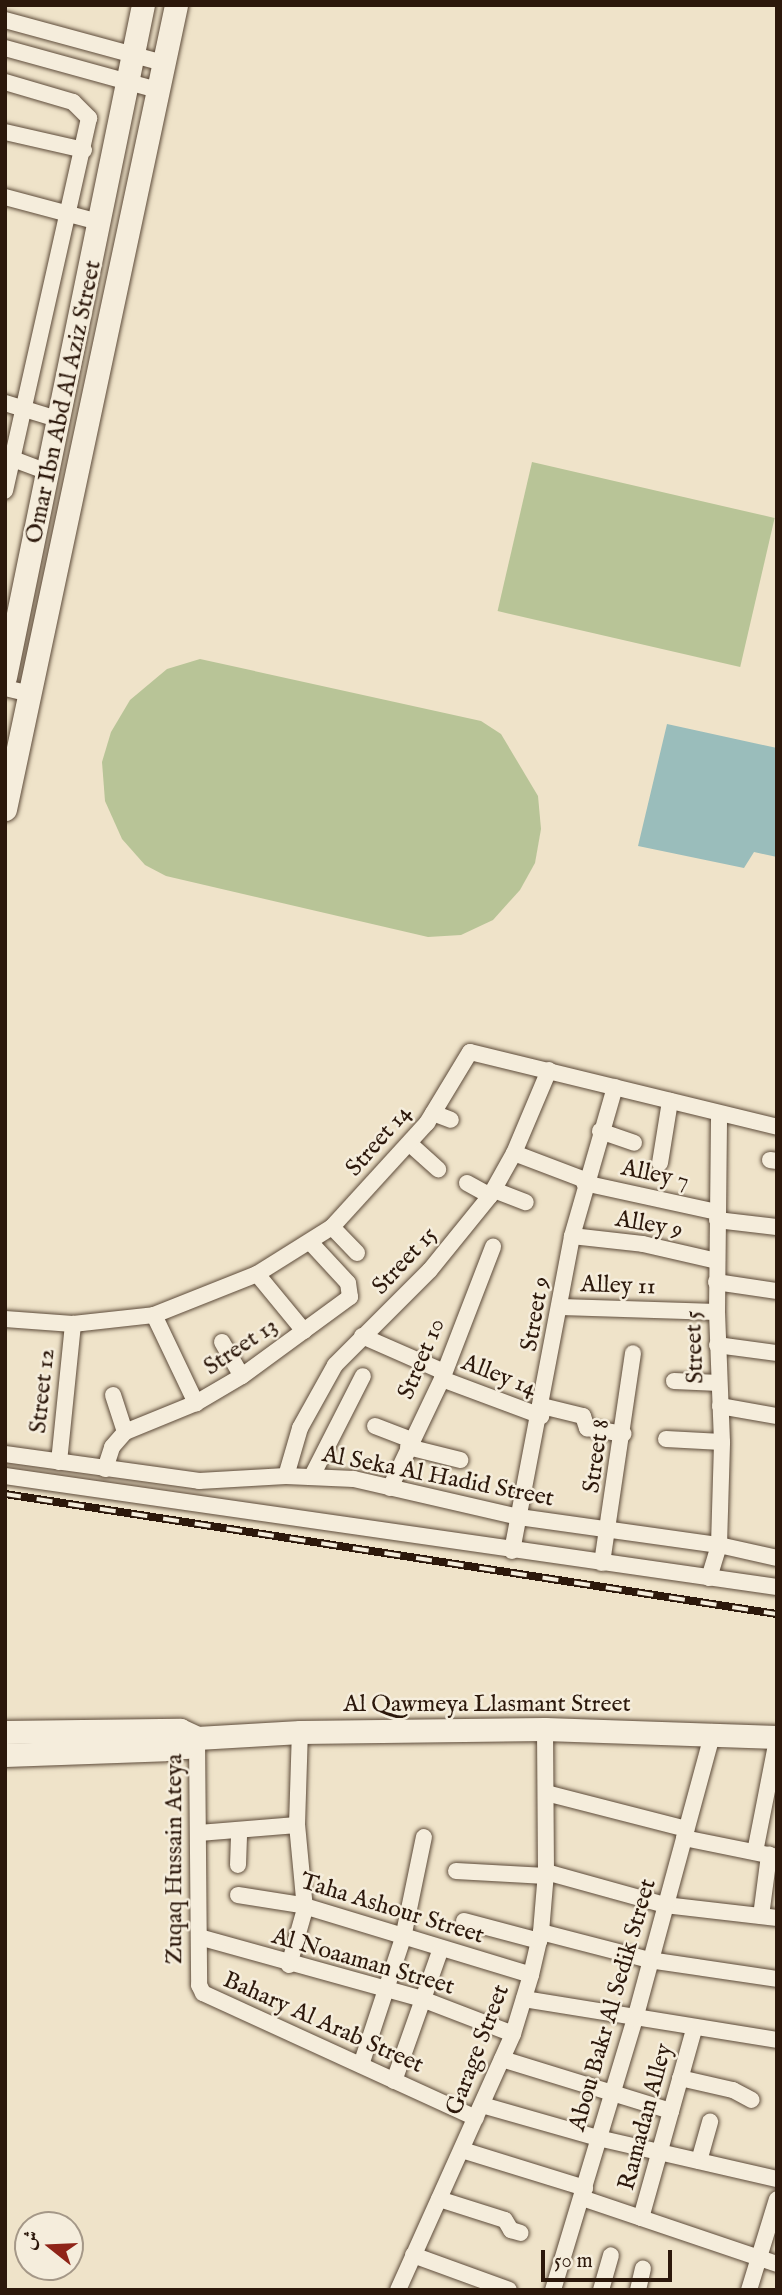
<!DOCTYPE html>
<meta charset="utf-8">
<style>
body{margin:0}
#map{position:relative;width:782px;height:2295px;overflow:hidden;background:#efe3c9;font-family:"IM FELL English",Amiri,serif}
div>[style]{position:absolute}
.green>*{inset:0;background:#b8c497;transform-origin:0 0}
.water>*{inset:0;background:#9abdbb}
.roads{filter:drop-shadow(0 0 2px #5d4b3a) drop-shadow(0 0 2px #5d4b3a)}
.street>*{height:16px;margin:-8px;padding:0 8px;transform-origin:8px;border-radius:8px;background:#f5eddc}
.secondary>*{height:23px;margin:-11.5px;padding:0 11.5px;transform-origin:11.5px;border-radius:11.5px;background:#f5eddc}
.rail>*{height:8px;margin-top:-4px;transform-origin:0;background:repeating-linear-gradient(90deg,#f5eddc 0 16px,#2c180b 0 32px);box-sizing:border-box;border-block:2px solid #2c180b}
span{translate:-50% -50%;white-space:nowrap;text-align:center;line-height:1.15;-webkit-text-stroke:5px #f5eddc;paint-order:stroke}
.street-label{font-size:24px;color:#2c180b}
.frame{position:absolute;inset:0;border:7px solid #2c180b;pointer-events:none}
.north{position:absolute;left:14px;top:2211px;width:70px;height:70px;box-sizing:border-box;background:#f5eddc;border:2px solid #a59888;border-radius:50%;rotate:288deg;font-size:19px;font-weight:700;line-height:28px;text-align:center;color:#2c180b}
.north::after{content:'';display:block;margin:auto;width:24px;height:32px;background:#8f2418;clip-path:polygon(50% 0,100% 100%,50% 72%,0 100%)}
.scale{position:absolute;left:541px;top:2250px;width:131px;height:32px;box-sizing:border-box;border:4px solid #2c180b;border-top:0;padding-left:9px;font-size:21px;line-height:24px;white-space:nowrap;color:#2c180b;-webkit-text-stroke:5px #f5eddc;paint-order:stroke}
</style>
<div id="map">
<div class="green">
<i style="left:532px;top:462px;width:249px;height:153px;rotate:13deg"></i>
<i style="clip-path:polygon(200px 659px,481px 721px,501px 734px,538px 796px,541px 829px,535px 863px,520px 890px,493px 920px,461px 935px,428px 937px,166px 876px,145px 865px,122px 839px,105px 801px,102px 762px,111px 732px,130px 700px,167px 669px)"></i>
</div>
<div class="water">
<i style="clip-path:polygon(667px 724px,777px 748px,777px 857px,754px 852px,744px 868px,638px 846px)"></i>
</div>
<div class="roads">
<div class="street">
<i style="left:5px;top:20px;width:164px;rotate:15.2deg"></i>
<i style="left:5px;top:48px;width:158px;rotate:15.4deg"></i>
<i style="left:5px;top:82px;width:71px;rotate:16.4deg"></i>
<i style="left:73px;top:102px;width:23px;rotate:45deg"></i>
<i style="left:89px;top:118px;width:382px;rotate:102.7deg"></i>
<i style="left:5px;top:132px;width:81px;rotate:12.8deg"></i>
<i style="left:5px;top:197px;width:97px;rotate:14.9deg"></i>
<i style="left:5px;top:403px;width:54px;rotate:17.1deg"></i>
<i style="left:5px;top:456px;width:43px;rotate:20.6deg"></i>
<i style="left:5px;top:688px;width:26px;rotate:13deg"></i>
<i style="left:433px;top:1113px;width:19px;rotate:21deg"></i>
<i style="left:600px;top:1131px;width:36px;rotate:19deg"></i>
<i style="left:410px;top:1144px;width:38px;rotate:42deg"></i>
<i style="left:514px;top:1153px;width:76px;rotate:20.8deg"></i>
<i style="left:770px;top:1160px;width:7px;rotate:8deg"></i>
<i style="left:660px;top:1163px;width:63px;rotate:-80.8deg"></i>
<i style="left:467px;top:1183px;width:26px;rotate:29deg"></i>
<i style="left:584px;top:1183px;width:136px;rotate:12.3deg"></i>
<i style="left:494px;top:1190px;width:34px;rotate:21deg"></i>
<i style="left:717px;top:1220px;width:60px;rotate:6.7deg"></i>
<i style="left:332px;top:1227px;width:36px;rotate:46deg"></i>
<i style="left:572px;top:1236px;width:71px;rotate:6.4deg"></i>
<i style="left:643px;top:1244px;width:76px;rotate:12.9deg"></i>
<i style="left:257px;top:1274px;width:74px;rotate:50.5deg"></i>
<i style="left:716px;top:1282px;width:62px;rotate:8.4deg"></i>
<i style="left:561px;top:1307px;width:156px;rotate:1.8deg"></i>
<i style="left:154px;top:1315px;width:98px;rotate:64.5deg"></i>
<i style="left:5px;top:1319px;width:68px;rotate:4.2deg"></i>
<i style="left:73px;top:1324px;width:81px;rotate:-6.3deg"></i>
<i style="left:154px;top:1315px;width:111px;rotate:-21.7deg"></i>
<i style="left:257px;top:1274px;width:89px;rotate:-32.1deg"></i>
<i style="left:332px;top:1227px;width:141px;rotate:-47.6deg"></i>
<i style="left:427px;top:1123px;width:83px;rotate:-58.8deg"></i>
<i style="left:470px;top:1052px;width:316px;rotate:13.7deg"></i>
<i style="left:362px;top:1336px;width:90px;rotate:23.7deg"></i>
<i style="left:222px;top:1342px;width:39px;rotate:60deg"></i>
<i style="left:717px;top:1345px;width:61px;rotate:7.6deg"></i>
<i style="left:442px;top:1379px;width:106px;rotate:20.5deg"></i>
<i style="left:674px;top:1381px;width:45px;rotate:2.5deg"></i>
<i style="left:113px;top:1395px;width:39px;rotate:72deg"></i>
<i style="left:542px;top:1406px;width:42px;rotate:13.7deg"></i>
<i style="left:583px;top:1416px;width:13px;rotate:72deg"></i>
<i style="left:587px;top:1428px;width:37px;rotate:9deg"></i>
<i style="left:720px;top:1406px;width:58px;rotate:10deg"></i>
<i style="left:375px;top:1426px;width:39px;rotate:21deg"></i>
<i style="left:666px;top:1439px;width:56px;rotate:3.1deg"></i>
<i style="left:408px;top:1447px;width:54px;rotate:14deg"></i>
<i style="left:5px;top:1454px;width:196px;rotate:7.9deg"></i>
<i style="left:199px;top:1481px;width:87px;rotate:-3.3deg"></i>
<i style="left:286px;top:1476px;width:68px;rotate:2.5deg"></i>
<i style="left:354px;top:1479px;width:169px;rotate:13deg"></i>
<i style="left:519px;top:1517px;width:202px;rotate:8deg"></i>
<i style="left:719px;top:1545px;width:59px;rotate:12.6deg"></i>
<i style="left:59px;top:1462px;width:139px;rotate:-84.2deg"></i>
<i style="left:105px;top:1469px;width:23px;rotate:-72deg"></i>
<i style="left:112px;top:1447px;width:20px;rotate:-49deg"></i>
<i style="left:125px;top:1432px;width:77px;rotate:-22.2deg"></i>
<i style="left:196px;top:1403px;width:53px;rotate:-30.4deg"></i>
<i style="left:242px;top:1376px;width:134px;rotate:-36.2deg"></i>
<i style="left:350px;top:1297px;width:14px;rotate:-98deg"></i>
<i style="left:348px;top:1283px;width:54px;rotate:-132.8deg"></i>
<i style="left:5px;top:1476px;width:780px;rotate:8.18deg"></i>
<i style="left:286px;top:1476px;width:50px;rotate:-73.7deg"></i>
<i style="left:300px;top:1428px;width:72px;rotate:-60.9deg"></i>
<i style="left:335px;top:1365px;width:134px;rotate:-45deg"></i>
<i style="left:430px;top:1270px;width:95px;rotate:-51deg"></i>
<i style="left:490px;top:1196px;width:49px;rotate:-60.8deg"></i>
<i style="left:514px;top:1153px;width:90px;rotate:-67.1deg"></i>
<i style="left:312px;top:1476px;width:112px;rotate:-63deg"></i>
<i style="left:390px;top:1488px;width:121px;rotate:-64.5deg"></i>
<i style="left:442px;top:1379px;width:142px;rotate:-68.9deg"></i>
<i style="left:512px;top:1551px;width:321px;rotate:-79.2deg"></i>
<i style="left:572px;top:1236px;width:155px;rotate:-73.9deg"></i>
<i style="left:602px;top:1563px;width:212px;rotate:-81.6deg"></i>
<i style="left:709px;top:1578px;width:34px;rotate:-73deg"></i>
<i style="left:719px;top:1545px;width:103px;rotate:-88.3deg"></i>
<i style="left:722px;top:1442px;width:130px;rotate:-92.2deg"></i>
<i style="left:717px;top:1312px;width:198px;rotate:-89.4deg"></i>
<i style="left:197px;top:1738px;width:247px;rotate:89.5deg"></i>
<i style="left:199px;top:1985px;width:9px;rotate:63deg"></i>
<i style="left:203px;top:1993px;width:300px;rotate:24.6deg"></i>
<i style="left:546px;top:1793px;width:145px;rotate:14.4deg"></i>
<i style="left:199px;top:1833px;width:98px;rotate:-4.7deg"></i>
<i style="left:684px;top:1838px;width:95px;rotate:11.5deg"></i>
<i style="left:755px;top:1852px;width:114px;rotate:-78.9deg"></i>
<i style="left:238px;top:1865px;width:35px;rotate:-88deg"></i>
<i style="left:456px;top:1871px;width:90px;rotate:3.2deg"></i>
<i style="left:546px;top:1872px;width:123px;rotate:15.5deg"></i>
<i style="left:665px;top:1905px;width:113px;rotate:6.6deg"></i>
<i style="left:238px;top:1895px;width:64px;rotate:9deg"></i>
<i style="left:301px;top:1905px;width:240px;rotate:16.9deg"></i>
<i style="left:761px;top:1916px;width:62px;rotate:-82.5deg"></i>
<i style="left:464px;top:1921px;width:78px;rotate:14.9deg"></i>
<i style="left:541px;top:1932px;width:112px;rotate:14.5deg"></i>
<i style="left:649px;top:1960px;width:129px;rotate:8.4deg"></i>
<i style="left:199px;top:1937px;width:231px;rotate:15.5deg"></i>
<i style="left:422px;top:1999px;width:97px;rotate:21deg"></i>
<i style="left:289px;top:1965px;width:58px;rotate:-74.1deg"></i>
<i style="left:305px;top:1909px;width:84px;rotate:-95.4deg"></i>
<i style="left:297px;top:1825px;width:93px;rotate:-88.2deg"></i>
<i style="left:524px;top:1999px;width:256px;rotate:9.2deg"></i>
<i style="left:502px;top:2059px;width:177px;rotate:17.1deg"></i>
<i style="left:361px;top:2065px;width:134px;rotate:-71.7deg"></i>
<i style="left:403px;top:1938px;width:103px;rotate:-78.3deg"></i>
<i style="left:680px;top:2078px;width:54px;rotate:12.8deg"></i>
<i style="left:733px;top:2090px;width:21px;rotate:28deg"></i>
<i style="left:394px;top:2081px;width:141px;rotate:-70.5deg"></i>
<i style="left:482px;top:2105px;width:121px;rotate:15.9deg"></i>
<i style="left:598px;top:2138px;width:184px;rotate:12.9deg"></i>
<i style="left:462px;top:2150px;width:129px;rotate:17.2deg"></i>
<i style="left:699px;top:2161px;width:41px;rotate:-74.2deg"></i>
<i style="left:582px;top:2198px;width:206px;rotate:18.7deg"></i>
<i style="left:439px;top:2199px;width:69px;rotate:17.7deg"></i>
<i style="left:505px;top:2220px;width:12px;rotate:59deg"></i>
<i style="left:511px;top:2230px;width:10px;rotate:17deg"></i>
<i style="left:641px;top:2218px;width:196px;rotate:-74.3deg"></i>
<i style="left:413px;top:2255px;width:102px;rotate:20deg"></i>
<i style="left:398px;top:2290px;width:281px;rotate:-65.8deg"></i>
<i style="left:513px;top:2034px;width:62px;rotate:-73deg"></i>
<i style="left:531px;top:1975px;width:44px;rotate:-76.9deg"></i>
<i style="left:541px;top:1932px;width:60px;rotate:-85.2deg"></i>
<i style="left:546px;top:1872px;width:143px;rotate:-90.4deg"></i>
<i style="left:553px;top:2290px;width:283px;rotate:-73.2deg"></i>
<i style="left:635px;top:2019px;width:297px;rotate:-74.8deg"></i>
<i style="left:601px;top:2290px;width:36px;rotate:-74deg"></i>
<i style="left:638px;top:2290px;width:22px;rotate:-77deg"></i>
<i style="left:749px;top:2290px;width:95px;rotate:-72.9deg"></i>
</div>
<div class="secondary">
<i style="left:5px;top:677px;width:686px;rotate:-78.4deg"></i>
<i style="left:5px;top:809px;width:822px;rotate:-77.99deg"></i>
<i style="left:5px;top:1732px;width:175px;rotate:-0.7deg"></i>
<i style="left:180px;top:1730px;width:19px;rotate:25deg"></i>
<i style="left:5px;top:1755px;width:160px;rotate:-2.1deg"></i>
<i style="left:165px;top:1749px;width:20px;rotate:-6deg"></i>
<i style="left:185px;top:1747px;width:15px;rotate:-37deg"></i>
<i style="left:197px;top:1738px;width:103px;rotate:-3.3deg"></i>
<i style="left:300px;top:1732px;width:245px;rotate:-0.7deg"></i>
<i style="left:545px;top:1729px;width:232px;rotate:2deg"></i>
</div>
</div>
<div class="rail">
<i style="left:5px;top:1494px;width:781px;rotate:8.84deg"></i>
</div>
<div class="street-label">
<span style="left:64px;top:402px;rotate:-78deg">Omar Ibn Abd Al Aziz Street</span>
<span style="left:379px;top:1141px;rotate:-49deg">Street 14</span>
<span style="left:655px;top:1175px;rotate:12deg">Alley 7</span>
<span style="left:649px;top:1225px;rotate:10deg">Alley 9</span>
<span style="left:405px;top:1261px;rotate:-47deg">Street 15</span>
<span style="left:618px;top:1286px;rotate:2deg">Alley 11</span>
<span style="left:536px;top:1314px;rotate:-80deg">Street 9</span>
<span style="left:241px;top:1347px;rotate:-34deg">Street 13</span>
<span style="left:695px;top:1347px;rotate:-92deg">Street 5</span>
<span style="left:422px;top:1359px;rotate:-67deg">Street 10</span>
<span style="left:499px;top:1376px;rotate:21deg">Alley 14</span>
<span style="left:43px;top:1391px;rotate:-84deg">Street 12</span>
<span style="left:597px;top:1456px;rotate:-82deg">Street 8</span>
<span style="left:438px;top:1477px;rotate:11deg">Al Seka Al Hadid Street</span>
<span style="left:487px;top:1705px">Al Qawmeya Llasmant Street</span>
<span style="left:175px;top:1859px;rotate:-90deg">Zuqaq Hussain Ateya</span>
<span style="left:392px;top:1909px;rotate:17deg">Taha Ashour Street</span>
<span style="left:363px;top:1962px;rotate:16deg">Al Noaaman Street</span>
<span style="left:613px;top:2005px;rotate:-74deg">Abou Bakr Al Sedik Street</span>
<span style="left:323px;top:2023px;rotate:24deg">Bahary Al Arab Street</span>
<span style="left:478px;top:2050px;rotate:-69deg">Garage Street</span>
<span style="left:646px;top:2117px;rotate:-75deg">Ramadan Alley</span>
</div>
<div class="frame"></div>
<div class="north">ش</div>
<div class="scale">50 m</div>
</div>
